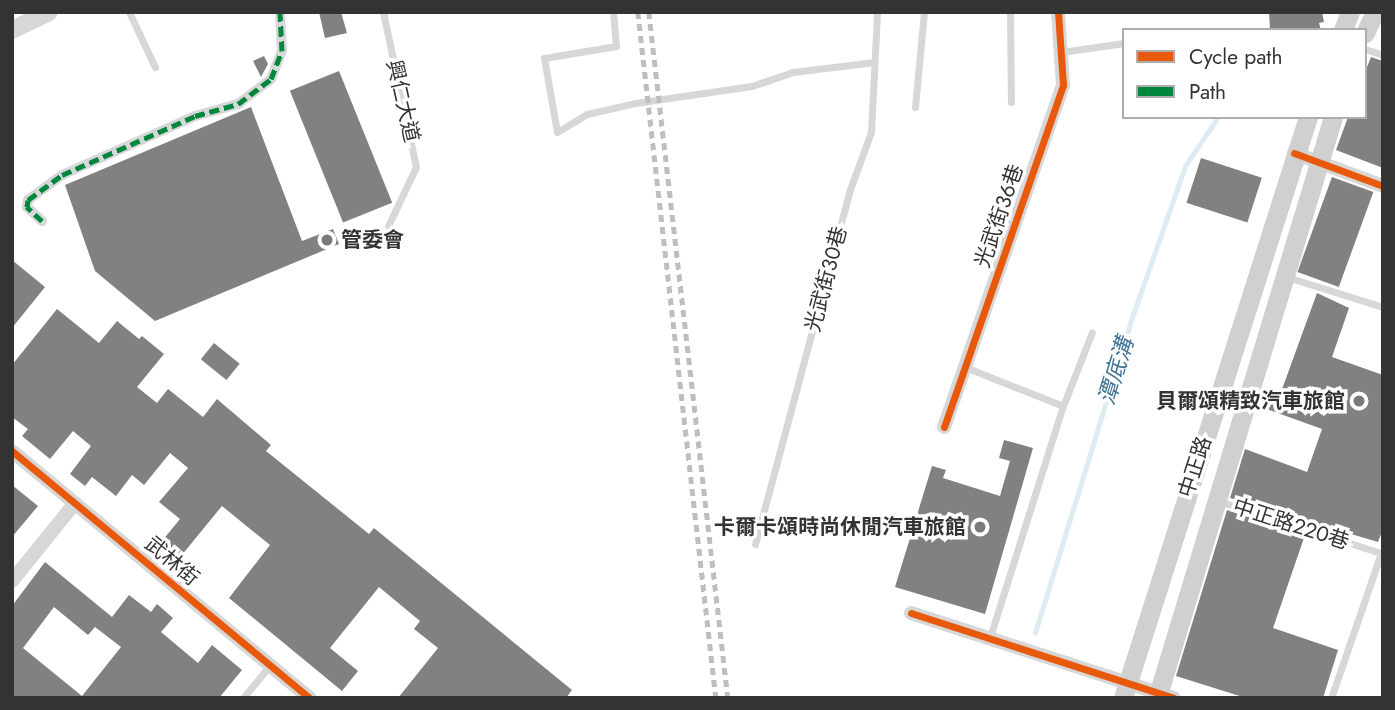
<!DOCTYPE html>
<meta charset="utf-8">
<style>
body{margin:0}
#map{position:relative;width:1395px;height:710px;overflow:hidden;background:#fff;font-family:Jost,"Noto Sans TC",sans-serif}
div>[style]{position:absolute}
.stream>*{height:4.5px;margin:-2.25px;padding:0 2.25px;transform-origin:2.25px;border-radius:2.25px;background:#ddebf3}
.building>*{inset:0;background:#818181;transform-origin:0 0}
.service>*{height:7px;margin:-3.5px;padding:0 3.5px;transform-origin:3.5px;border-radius:3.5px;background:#d7d7d7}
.pedestrian>*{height:10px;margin:-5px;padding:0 5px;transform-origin:5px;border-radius:5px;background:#d7d7d7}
.minor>*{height:14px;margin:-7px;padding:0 7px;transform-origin:7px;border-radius:7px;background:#d7d7d7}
.tertiary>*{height:18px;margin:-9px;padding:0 9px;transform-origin:9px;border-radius:9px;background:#d7d7d7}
.secondary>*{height:19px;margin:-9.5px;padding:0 9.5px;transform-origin:9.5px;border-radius:9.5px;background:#d0d0d0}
.rail>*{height:4.5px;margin-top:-2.25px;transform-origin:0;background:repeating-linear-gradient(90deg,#bebebe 0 7px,transparent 0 12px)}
.quiet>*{height:5px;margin-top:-2.5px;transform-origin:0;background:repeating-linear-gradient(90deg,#00873e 0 10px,transparent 0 15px)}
.cycleway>*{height:7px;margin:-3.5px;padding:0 3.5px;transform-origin:3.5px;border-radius:3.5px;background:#e8590c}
.dots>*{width:19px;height:19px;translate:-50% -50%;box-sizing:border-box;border:4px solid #fff;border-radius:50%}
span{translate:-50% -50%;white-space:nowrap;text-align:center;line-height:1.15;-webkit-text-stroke:7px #fff;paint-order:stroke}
.street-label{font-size:21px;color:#333}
.poi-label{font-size:21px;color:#333;font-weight:700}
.left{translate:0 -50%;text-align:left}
.right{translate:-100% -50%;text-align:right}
.water-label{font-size:23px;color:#3f7597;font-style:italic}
.frame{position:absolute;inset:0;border:14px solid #333;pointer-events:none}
.legend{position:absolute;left:1122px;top:28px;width:245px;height:91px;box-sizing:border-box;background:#fff;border:2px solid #adadad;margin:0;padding:9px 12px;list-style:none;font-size:21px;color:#333}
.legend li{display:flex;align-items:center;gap:14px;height:35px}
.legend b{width:35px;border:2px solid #adadad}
</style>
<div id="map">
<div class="stream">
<i style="left:1035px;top:633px;width:336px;rotate:-72.9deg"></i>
<i style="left:1134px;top:312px;width:155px;rotate:-70.7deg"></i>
<i style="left:1185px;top:166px;width:59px;rotate:-56deg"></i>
</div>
<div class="building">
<i style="clip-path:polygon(319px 12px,341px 12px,347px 33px,325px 38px)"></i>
<i style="clip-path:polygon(1269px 12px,1322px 12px,1324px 22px,1319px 23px,1321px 30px,1270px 30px)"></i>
<i style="clip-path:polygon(264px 56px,268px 64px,261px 77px,253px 61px)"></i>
<i style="clip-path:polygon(1371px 57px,1383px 61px,1383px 168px,1336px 150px,1348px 117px,1365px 117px,1365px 72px)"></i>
<i style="left:339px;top:71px;width:142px;height:53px;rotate:68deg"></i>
<i style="clip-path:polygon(251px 107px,302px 241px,333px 229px,339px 244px,155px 321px,95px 271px,65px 185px)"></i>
<i style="left:1201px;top:158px;width:64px;height:47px;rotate:18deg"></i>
<i style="left:1332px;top:177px;width:44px;height:101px;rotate:20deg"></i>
<i style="clip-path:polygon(12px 260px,45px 287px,12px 328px)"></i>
<i style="clip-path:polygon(1317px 293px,1349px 308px,1332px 357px,1383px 375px,1383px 529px,1378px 542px,1230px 498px,1245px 449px,1307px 472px,1322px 429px,1261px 407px,1268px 388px,1281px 392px)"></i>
<i style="clip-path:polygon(57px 309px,99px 343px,117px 321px,139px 339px,142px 336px,164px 354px,137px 387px,157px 403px,168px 389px,203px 417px,217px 399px,271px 445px,266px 451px,369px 534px,374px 528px,572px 690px,566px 698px,398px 698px,438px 648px,414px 629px,420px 621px,379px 587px,330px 648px,358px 671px,342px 691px,229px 598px,270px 545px,222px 506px,181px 556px,162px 541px,180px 519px,159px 502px,188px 468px,170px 453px,144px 485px,132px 475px,116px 496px,92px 477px,85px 486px,70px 474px,91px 446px,73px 431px,50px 459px,22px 436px,28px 429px,12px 417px,12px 365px)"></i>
<i style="left:214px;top:343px;width:33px;height:21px;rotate:39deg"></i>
<i style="clip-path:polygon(1004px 440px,1033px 448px,985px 614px,895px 587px,932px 466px,946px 470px,943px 478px,1000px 496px,1010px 461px,999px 458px)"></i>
<i style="clip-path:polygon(12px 485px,38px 506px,12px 537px)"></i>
<i style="clip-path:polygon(1227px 510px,1305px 535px,1273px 628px,1338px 650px,1323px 698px,1246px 698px,1176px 676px)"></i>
<i style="clip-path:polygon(evenodd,45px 562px,112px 617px,129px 595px,151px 612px,157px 604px,173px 618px,161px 632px,198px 663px,212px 645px,242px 670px,219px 698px,12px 698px,12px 606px,45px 562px,54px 607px,88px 635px,95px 627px,121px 647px,82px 696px,23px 648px,54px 607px)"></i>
</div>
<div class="service">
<i style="left:129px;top:12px;width:61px;rotate:64.7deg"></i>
<i style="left:383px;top:12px;width:158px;rotate:78deg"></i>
<i style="left:416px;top:167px;width:65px;rotate:115.4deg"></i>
<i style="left:613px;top:12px;width:34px;rotate:85deg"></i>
<i style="left:616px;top:46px;width:73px;rotate:170.5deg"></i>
<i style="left:544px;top:58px;width:75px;rotate:80deg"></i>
<i style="left:557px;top:132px;width:35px;rotate:-31deg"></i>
<i style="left:587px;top:114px;width:49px;rotate:-12.9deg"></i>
<i style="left:635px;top:103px;width:118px;rotate:-8.3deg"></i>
<i style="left:752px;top:86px;width:43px;rotate:-18.9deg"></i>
<i style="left:793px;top:72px;width:82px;rotate:-7deg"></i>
<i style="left:1010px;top:12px;width:90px;rotate:89.4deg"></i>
<i style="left:1365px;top:49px;width:19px;rotate:18deg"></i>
<i style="left:1061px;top:52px;width:64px;rotate:-8.1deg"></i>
<i style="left:915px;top:107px;width:95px;rotate:-84.6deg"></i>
<i style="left:1287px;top:277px;width:101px;rotate:17.4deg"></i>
<i style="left:965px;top:367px;width:105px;rotate:21.7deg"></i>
<i style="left:1219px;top:501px;width:170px;rotate:17.8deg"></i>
<i style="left:1381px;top:553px;width:153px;rotate:109deg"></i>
<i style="left:755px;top:544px;width:364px;rotate:-75deg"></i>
<i style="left:849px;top:192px;width:64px;rotate:-69.9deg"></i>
<i style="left:871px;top:132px;width:120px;rotate:-87.1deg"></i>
<i style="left:990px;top:637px;width:242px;rotate:-72.5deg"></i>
<i style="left:1063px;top:406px;width:79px;rotate:-68.6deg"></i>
<i style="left:243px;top:698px;width:43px;rotate:-50.7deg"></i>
</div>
<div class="pedestrian">
<i style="left:42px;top:221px;width:21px;rotate:-137deg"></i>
<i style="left:27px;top:207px;width:7px;rotate:-82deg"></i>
<i style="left:28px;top:200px;width:42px;rotate:-36.3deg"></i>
<i style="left:62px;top:175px;width:145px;rotate:-23.9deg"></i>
<i style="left:195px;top:116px;width:45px;rotate:-15.6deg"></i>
<i style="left:238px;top:104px;width:41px;rotate:-37.1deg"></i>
<i style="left:271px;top:79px;width:30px;rotate:-69deg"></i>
<i style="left:282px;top:51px;width:39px;rotate:-93deg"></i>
</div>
<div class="minor">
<i style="left:1294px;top:153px;width:95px;rotate:20.3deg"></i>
<i style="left:944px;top:427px;width:362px;rotate:-70.8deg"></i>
<i style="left:1063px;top:85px;width:73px;rotate:-93.9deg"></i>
<i style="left:12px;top:451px;width:387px;rotate:39.7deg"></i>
<i style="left:12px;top:581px;width:100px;rotate:-51.1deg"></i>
<i style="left:911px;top:613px;width:276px;rotate:17.9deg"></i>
</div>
<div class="tertiary">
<i style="left:12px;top:30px;width:41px;rotate:-25.9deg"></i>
</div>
<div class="secondary">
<i style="left:1343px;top:30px;width:19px;rotate:-69deg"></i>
<i style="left:1365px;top:33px;width:23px;rotate:-65deg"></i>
<i style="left:1123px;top:698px;width:610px;rotate:-72.34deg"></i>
<i style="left:1157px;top:698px;width:607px;rotate:-73.15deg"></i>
</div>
<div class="rail">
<i style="left:638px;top:12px;width:690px;rotate:83.51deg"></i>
<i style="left:649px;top:12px;width:691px;rotate:83.43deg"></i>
</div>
<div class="quiet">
<i style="left:42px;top:221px;width:21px;rotate:-137deg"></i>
<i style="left:27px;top:207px;width:7px;rotate:-82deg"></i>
<i style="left:28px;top:200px;width:42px;rotate:-36.3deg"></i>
<i style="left:62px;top:175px;width:145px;rotate:-23.9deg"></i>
<i style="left:195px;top:116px;width:45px;rotate:-15.6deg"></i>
<i style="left:238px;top:104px;width:41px;rotate:-37.1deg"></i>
<i style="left:271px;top:79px;width:30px;rotate:-69deg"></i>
<i style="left:282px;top:51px;width:39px;rotate:-93deg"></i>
</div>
<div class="cycleway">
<i style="left:1294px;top:153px;width:95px;rotate:20.3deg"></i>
<i style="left:944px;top:427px;width:362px;rotate:-70.8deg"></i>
<i style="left:1063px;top:85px;width:73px;rotate:-93.9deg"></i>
<i style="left:12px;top:451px;width:387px;rotate:39.7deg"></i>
<i style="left:911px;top:613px;width:276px;rotate:17.9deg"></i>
</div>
<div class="dots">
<i style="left:327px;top:240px;background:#7a7a7a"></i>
<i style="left:1359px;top:401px;background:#7a7a7a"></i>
<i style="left:980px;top:527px;background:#7a7a7a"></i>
</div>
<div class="street-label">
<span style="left:403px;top:101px;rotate:77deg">興仁大道</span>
<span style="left:999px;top:216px;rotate:-71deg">光武街36巷</span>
<span style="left:826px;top:279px;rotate:-75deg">光武街30巷</span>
<span style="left:1195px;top:467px;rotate:-72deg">中正路</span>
<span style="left:1291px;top:524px;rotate:18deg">中正路220巷</span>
<span style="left:172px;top:561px;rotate:40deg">武林街</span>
</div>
<div class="poi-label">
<span class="left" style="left:341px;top:240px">管委會</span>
<span class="right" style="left:1345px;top:401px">貝爾頌精致汽車旅館</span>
<span class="right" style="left:966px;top:527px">卡爾卡頌時尚休閒汽車旅館</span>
</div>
<div class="water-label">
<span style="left:1116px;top:371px;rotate:-73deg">潭底溝</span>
</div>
<div class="frame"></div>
<ul class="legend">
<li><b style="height:9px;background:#e8590c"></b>Cycle path</li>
<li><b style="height:9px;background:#00873e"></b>Path</li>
</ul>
</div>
